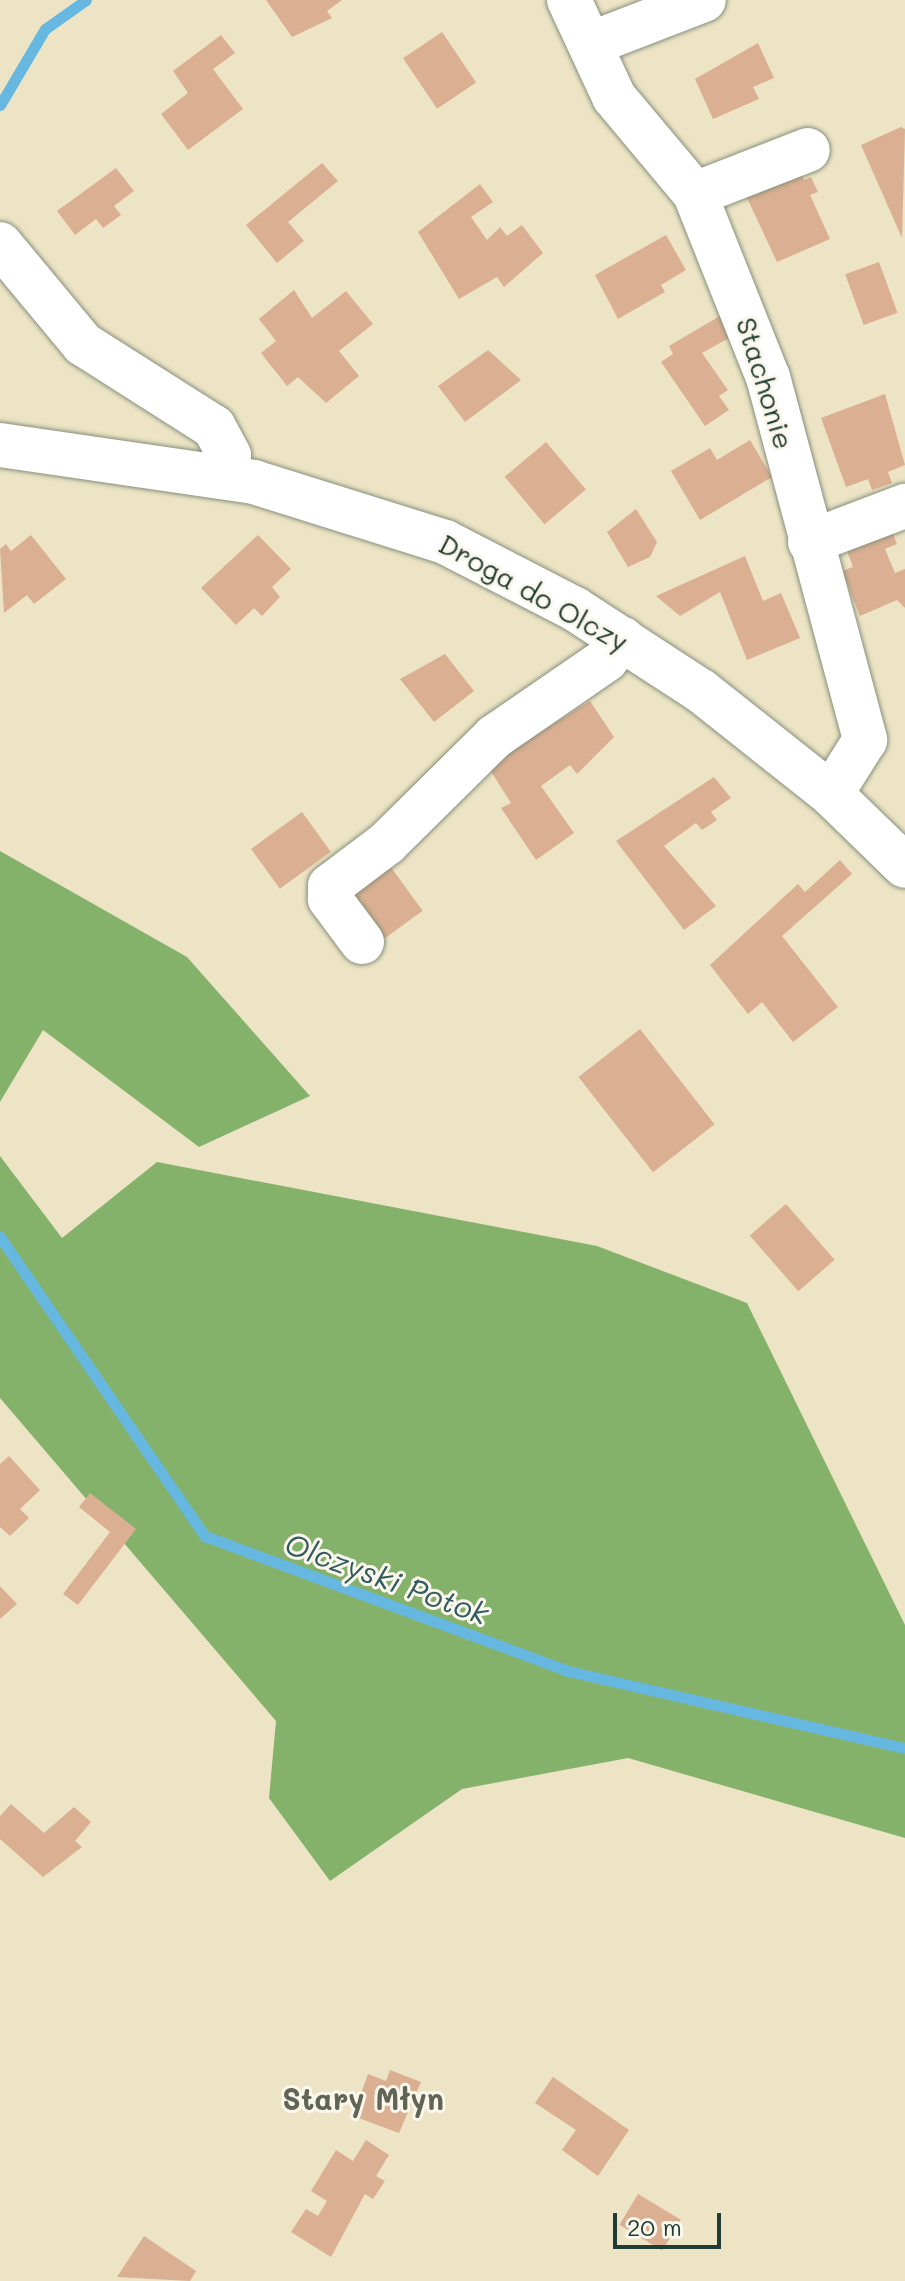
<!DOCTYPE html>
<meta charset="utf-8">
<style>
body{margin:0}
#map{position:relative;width:905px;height:2281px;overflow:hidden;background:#ede4c5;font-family:Mali,sans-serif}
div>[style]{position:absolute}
.forest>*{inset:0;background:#85b26b}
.stream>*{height:11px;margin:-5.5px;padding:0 5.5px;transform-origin:5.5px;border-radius:5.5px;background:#66b8e1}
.building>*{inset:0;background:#dbaf92;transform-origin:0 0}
.roads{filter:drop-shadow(0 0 2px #86907c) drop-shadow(0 0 2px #86907c)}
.minor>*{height:44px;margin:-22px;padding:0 22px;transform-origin:22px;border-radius:22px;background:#fff}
span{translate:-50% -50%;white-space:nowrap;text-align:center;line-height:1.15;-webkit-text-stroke:6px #fbf7ec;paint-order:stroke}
.street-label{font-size:28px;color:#1f3d34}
.water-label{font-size:30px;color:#315c5f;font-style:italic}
.neighbourhood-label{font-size:30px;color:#616555;font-weight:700}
.scale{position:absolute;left:613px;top:2213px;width:108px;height:36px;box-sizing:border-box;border:4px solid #1f3d34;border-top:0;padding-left:10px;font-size:24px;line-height:28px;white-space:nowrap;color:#1f3d34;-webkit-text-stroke:6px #fbf7ec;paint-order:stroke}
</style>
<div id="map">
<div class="forest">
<i style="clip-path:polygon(0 851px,187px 957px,310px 1096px,199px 1147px,43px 1030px,0 1102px)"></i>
<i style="clip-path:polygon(0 1156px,62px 1238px,157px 1162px,597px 1246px,747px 1303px,905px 1625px,905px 1838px,628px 1758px,462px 1789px,330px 1881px,269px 1798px,276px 1721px,0 1398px)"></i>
</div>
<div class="stream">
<i style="left:0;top:105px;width:88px;rotate:-59.4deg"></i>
<i style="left:45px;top:29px;width:50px;rotate:-35.3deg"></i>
<i style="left:0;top:1237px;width:363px;rotate:55.6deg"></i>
<i style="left:205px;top:1536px;width:387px;rotate:20.4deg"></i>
<i style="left:568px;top:1671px;width:346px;rotate:12.9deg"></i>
</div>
<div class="building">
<i style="clip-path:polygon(266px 0,342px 0,327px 11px,332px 18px,292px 37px)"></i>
<i style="left:442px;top:32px;width:61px;height:47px;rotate:56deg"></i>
<i style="clip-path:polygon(221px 35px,235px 53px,213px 69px,243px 109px,188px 150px,161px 114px,188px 93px,173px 71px)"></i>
<i style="clip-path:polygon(758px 43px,774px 78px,753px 87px,759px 99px,713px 119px,695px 79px)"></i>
<i style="clip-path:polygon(901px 127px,905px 129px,902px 238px,861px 145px)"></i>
<i style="clip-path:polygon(322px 163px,338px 181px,288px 222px,304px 241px,277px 263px,246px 225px)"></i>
<i style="clip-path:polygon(116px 168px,134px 191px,114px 206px,121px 215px,103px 228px,96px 219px,75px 235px,57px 211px)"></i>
<i style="clip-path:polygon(801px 173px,804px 180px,811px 177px,818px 192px,810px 195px,830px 239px,777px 262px,747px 198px)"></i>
<i style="clip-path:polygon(480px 184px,493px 202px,471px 217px,487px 240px,500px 227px,507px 236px,522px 225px,543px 253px,504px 287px,497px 277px,459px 299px,418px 232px)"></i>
<i style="clip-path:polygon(666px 235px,686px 270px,661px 285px,665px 292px,618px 319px,595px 275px)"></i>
<i style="left:879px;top:262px;width:54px;height:36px;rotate:70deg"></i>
<i style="clip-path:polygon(294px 290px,312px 318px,346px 291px,373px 324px,339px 351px,359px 376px,326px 403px,298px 377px,287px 386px,261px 353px,276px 341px,259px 319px)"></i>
<i style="clip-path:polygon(735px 307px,747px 328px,702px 353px,728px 390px,719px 396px,729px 410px,705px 426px,661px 362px,673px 354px,669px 346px)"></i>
<i style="clip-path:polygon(488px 350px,521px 380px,465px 422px,438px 386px)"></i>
<i style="clip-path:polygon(885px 394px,905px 465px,888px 472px,892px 483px,872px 490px,868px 479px,846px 487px,821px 418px)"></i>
<i style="clip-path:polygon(750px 440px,772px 477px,700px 520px,671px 471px,710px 448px,717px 460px)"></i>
<i style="left:546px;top:442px;width:62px;height:54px;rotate:50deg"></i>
<i style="clip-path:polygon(636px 509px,657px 542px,650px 557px,628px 567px,607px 532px)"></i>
<i style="clip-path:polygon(891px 529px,897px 544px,885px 549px,895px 573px,905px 569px,905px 608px,897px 600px,860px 616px,842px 571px,853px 567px,846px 548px)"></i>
<i style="clip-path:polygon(31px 535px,66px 579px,34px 604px,27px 595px,4px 613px,0 549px,6px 544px,11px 551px)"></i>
<i style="clip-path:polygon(258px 535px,291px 569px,272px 587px,280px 597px,262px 616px,254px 608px,236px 625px,201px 588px)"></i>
<i style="clip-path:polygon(745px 556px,763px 601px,781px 593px,800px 638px,747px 660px,720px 592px,680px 616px,656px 596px)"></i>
<i style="clip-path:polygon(445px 654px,474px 691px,434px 722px,400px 679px)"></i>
<i style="clip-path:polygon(590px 701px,614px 737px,577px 774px,570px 765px,541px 786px,574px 833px,536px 860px,501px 808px,511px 803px,487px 765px)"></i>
<i style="clip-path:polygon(714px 777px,731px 798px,711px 812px,717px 820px,702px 830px,696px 823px,664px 846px,716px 906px,684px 930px,616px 841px)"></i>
<i style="left:302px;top:812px;width:49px;height:63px;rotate:54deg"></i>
<i style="left:385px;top:859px;width:64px;height:47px;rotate:54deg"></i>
<i style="clip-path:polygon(840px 860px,852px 874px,782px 936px,838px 1007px,793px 1042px,762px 1002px,748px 1014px,710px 965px,798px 884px,805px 892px)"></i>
<i style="left:640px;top:1029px;width:121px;height:78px;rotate:52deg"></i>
<i style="left:786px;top:1204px;width:74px;height:48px;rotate:49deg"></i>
<i style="clip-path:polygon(9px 1456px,40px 1490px,20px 1509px,29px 1518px,10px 1536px,0 1527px,0 1464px)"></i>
<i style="clip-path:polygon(90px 1493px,136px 1529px,78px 1605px,63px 1594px,110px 1532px,79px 1507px)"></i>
<i style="clip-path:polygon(0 1586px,17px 1604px,0 1619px)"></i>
<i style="clip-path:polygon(11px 1804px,44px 1833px,74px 1807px,91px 1822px,75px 1841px,82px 1847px,43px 1877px,0 1839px,0 1816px)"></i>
<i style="clip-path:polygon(390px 2070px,421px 2082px,399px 2133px,353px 2116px,368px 2074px,386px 2081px)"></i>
<i style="clip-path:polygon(553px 2077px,629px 2130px,598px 2176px,562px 2150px,576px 2130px,535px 2103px)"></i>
<i style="clip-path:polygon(366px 2140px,389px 2155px,376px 2176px,385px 2181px,373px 2199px,365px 2194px,331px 2257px,291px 2232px,306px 2209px,318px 2216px,327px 2201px,311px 2191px,336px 2150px,353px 2161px)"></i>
<i style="left:638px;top:2194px;width:50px;height:36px;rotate:31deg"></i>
<i style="clip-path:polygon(144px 2236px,196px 2271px,190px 2281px,117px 2277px)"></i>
</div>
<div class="roads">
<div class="minor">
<i style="left:569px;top:0;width:107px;rotate:65.1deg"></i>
<i style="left:614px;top:97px;width:126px;rotate:50.1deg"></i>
<i style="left:695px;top:194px;width:197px;rotate:68.3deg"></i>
<i style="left:768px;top:377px;width:376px;rotate:75deg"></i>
<i style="left:865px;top:740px;width:64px;rotate:122.2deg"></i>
<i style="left:590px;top:44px;width:122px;rotate:-21.1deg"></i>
<i style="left:695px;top:194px;width:121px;rotate:-21.3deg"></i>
<i style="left:0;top:244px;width:130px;rotate:50.3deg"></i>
<i style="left:83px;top:344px;width:155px;rotate:32.4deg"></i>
<i style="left:214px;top:427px;width:32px;rotate:62deg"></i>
<i style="left:229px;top:455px;width:22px;rotate:98deg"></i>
<i style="left:0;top:445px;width:257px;rotate:8.3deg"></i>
<i style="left:254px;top:482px;width:200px;rotate:17.4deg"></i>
<i style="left:445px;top:542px;width:146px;rotate:27.3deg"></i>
<i style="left:575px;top:609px;width:150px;rotate:33.1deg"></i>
<i style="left:701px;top:691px;width:166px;rotate:38.4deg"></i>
<i style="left:831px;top:794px;width:103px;rotate:44.2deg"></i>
<i style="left:810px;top:542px;width:102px;rotate:-20.8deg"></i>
<i style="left:362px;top:942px;width:54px;rotate:-126.7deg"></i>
<i style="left:330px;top:899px;width:13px;rotate:-90deg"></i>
<i style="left:330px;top:886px;width:71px;rotate:-37deg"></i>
<i style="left:387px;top:843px;width:151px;rotate:-44.7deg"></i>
<i style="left:494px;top:737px;width:136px;rotate:-34.5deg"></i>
<i style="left:606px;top:660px;width:27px;rotate:-51deg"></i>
</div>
</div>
<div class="street-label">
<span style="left:766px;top:383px;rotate:73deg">Stachonie</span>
<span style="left:534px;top:592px;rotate:29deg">Droga do Olczy</span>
</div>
<div class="water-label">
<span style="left:387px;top:1578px;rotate:20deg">Olczyski Potok</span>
</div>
<div class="neighbourhood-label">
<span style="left:363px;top:2098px">Stary Młyn</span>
</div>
<div class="scale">20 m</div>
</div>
